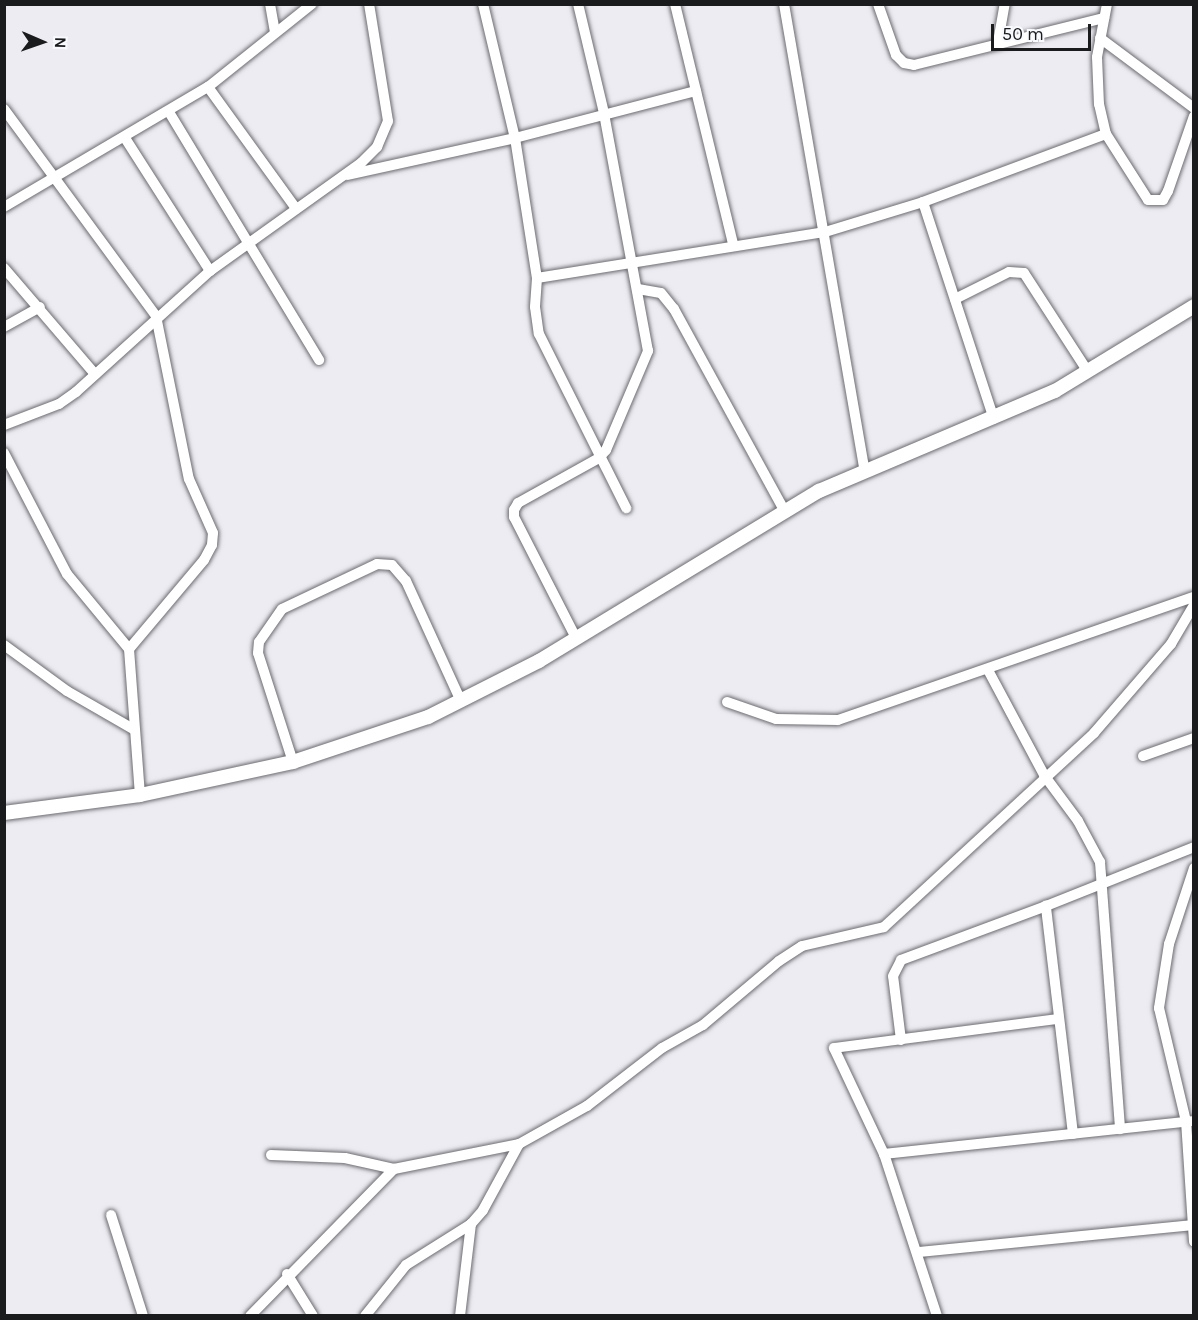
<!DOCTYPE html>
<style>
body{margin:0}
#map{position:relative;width:1198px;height:1320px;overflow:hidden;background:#ececf2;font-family:Karla,sans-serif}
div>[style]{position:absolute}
.roads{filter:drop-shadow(0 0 2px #6b6b70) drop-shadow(0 0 2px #6b6b70)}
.minor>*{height:10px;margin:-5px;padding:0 5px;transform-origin:5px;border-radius:5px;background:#fff}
.tertiary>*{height:14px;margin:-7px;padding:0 7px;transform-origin:7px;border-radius:7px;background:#fff}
span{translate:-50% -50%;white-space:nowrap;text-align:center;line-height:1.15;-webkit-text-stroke:5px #f9fafe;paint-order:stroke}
.frame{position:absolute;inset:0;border:6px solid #1a1b1d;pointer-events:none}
.north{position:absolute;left:12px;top:12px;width:60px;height:60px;-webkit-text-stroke:4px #f9fafe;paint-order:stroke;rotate:92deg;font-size:16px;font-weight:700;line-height:24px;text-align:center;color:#1a1b1d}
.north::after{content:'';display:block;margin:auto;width:21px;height:27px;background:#1a1b1d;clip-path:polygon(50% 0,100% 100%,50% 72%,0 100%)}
.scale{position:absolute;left:991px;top:24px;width:100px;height:27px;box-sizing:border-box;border:3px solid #1a1b1d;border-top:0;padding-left:8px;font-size:18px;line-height:21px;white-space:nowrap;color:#1a1b1d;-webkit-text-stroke:4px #f9fafe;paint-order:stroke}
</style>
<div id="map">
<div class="roads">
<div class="minor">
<i style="left:270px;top:4px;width:29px;rotate:80deg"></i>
<i style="left:483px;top:4px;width:138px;rotate:76.6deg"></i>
<i style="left:515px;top:138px;width:142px;rotate:81.1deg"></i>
<i style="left:537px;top:278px;width:29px;rotate:94deg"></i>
<i style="left:535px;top:307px;width:27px;rotate:82deg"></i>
<i style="left:539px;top:334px;width:195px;rotate:63.4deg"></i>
<i style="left:675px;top:4px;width:247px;rotate:76.4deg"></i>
<i style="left:784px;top:4px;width:475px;rotate:80.2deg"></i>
<i style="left:878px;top:4px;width:54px;rotate:70.6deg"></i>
<i style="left:896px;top:55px;width:11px;rotate:45deg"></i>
<i style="left:904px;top:63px;width:10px;rotate:11deg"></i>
<i style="left:914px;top:65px;width:196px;rotate:-13.9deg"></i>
<i style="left:1107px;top:4px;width:54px;rotate:100.7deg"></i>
<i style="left:1097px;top:57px;width:47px;rotate:87.6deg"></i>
<i style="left:1099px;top:104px;width:31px;rotate:77deg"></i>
<i style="left:1106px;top:134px;width:78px;rotate:57.5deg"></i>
<i style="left:1148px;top:200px;width:15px"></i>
<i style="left:1163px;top:200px;width:10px;rotate:-61deg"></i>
<i style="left:1168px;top:191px;width:79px;rotate:-70.9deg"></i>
<i style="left:1100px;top:38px;width:117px;rotate:36.7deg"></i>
<i style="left:998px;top:42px;width:39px;rotate:-80deg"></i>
<i style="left:208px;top:87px;width:148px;rotate:54.1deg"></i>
<i style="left:4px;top:109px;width:257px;rotate:53.7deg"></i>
<i style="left:156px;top:316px;width:166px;rotate:78.6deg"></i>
<i style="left:189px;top:479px;width:59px;rotate:66deg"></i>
<i style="left:213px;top:533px;width:12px;rotate:95deg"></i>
<i style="left:212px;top:545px;width:17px;rotate:118deg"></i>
<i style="left:204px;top:560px;width:116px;rotate:130.1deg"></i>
<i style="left:169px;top:112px;width:290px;rotate:58.8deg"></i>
<i style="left:125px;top:138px;width:158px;rotate:57.4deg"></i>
<i style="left:347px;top:175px;width:172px;rotate:-12.4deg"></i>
<i style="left:515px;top:138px;width:187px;rotate:-14.6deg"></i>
<i style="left:923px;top:202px;width:228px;rotate:71.9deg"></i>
<i style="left:4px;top:207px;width:237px;rotate:-30.5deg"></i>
<i style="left:208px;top:87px;width:133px;rotate:-38.6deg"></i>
<i style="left:4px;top:268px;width:140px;rotate:49.4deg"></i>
<i style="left:537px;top:278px;width:292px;rotate:-9.1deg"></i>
<i style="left:825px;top:232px;width:102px;rotate:-17deg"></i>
<i style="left:923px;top:202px;width:195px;rotate:-20.4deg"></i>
<i style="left:638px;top:289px;width:23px;rotate:10deg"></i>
<i style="left:661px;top:293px;width:21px;rotate:51deg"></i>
<i style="left:674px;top:309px;width:229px;rotate:61.3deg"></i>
<i style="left:955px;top:299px;width:60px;rotate:-26.6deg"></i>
<i style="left:1009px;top:272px;width:15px;rotate:4deg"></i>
<i style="left:1024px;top:273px;width:118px;rotate:57.1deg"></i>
<i style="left:4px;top:327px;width:41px;rotate:-29.1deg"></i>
<i style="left:4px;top:425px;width:59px;rotate:-20.9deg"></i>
<i style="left:59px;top:404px;width:21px;rotate:-35deg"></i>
<i style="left:76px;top:392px;width:181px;rotate:-42.1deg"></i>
<i style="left:210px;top:271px;width:186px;rotate:-35.6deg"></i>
<i style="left:361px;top:163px;width:23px;rotate:-45deg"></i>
<i style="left:377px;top:147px;width:28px;rotate:-67deg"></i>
<i style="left:388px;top:121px;width:119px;rotate:-99.2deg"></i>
<i style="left:4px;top:453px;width:136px;rotate:62.5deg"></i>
<i style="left:67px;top:574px;width:97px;rotate:50.4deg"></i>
<i style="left:129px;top:649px;width:146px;rotate:85.7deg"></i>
<i style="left:576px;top:638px;width:136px;rotate:-117.1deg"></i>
<i style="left:514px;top:517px;width:7px;rotate:-90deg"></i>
<i style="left:514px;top:510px;width:8px;rotate:-60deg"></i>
<i style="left:518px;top:503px;width:93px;rotate:-29.1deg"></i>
<i style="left:599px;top:458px;width:11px;rotate:-49deg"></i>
<i style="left:606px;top:450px;width:108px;rotate:-67deg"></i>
<i style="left:648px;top:351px;width:242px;rotate:-100.5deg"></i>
<i style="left:604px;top:113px;width:112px;rotate:-103.4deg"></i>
<i style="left:4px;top:645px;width:78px;rotate:36.1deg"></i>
<i style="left:67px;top:691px;width:76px;rotate:29.9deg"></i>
<i style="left:988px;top:670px;width:119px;rotate:61.9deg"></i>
<i style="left:1044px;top:775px;width:57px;rotate:53.5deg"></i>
<i style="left:1078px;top:821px;width:47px;rotate:61.8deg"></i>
<i style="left:1100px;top:862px;width:268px;rotate:85.7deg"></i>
<i style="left:727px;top:702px;width:52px;rotate:19.1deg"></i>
<i style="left:776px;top:719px;width:62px;rotate:0.9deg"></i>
<i style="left:838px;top:720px;width:377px;rotate:-19.1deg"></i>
<i style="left:1143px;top:756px;width:54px;rotate:-19.4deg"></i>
<i style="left:293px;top:762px;width:114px;rotate:-107.8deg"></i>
<i style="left:258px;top:653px;width:11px;rotate:-85deg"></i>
<i style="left:259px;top:642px;width:40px;rotate:-55.1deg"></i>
<i style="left:282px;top:609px;width:105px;rotate:-25.3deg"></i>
<i style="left:377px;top:564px;width:15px;rotate:4deg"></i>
<i style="left:392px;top:565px;width:21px;rotate:49deg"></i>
<i style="left:406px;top:581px;width:132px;rotate:65.4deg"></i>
<i style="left:1194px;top:868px;width:80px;rotate:108.2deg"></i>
<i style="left:1169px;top:944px;width:65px;rotate:98.9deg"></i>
<i style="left:1159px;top:1008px;width:116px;rotate:76.6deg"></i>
<i style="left:1186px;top:1121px;width:121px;rotate:86.2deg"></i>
<i style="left:901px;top:1040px;width:64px;rotate:-97.1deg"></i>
<i style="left:893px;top:976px;width:18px;rotate:-63deg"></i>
<i style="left:901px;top:960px;width:155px;rotate:-20.4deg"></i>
<i style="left:1073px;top:1134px;width:230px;rotate:-96.8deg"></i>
<i style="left:1046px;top:906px;width:159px;rotate:-21.7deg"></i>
<i style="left:884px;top:1154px;width:309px;rotate:-6.1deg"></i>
<i style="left:271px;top:1155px;width:74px;rotate:2.3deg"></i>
<i style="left:345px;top:1158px;width:50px;rotate:12.7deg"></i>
<i style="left:394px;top:1169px;width:127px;rotate:-11.3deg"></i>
<i style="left:519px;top:1144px;width:78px;rotate:-29.2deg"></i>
<i style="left:587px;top:1106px;width:95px;rotate:-37.7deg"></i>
<i style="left:662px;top:1048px;width:47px;rotate:-29.3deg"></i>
<i style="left:703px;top:1025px;width:99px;rotate:-40.1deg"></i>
<i style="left:779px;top:961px;width:27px;rotate:-33deg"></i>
<i style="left:802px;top:946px;width:84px;rotate:-13deg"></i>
<i style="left:884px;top:927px;width:286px;rotate:-42.7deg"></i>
<i style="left:1094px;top:733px;width:118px;rotate:-49.1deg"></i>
<i style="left:1171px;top:644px;width:45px;rotate:-59.5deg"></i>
<i style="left:111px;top:1215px;width:106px;rotate:72.4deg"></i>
<i style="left:919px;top:1252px;width:276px;rotate:-5.6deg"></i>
<i style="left:287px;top:1274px;width:49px;rotate:58.2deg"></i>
<i style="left:250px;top:1316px;width:206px;rotate:-45.6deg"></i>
<i style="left:365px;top:1316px;width:65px;rotate:-51.2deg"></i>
<i style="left:406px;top:1265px;width:77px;rotate:-32.2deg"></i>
<i style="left:471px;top:1224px;width:18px;rotate:-49deg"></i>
<i style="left:483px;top:1210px;width:75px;rotate:-61.4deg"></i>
<i style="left:460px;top:1316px;width:93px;rotate:-83.2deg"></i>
<i style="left:937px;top:1316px;width:170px;rotate:-108.1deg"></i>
<i style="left:884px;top:1154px;width:117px;rotate:-115.3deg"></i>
<i style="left:834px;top:1048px;width:225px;rotate:-7.4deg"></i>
</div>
<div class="tertiary">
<i style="left:4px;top:813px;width:137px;rotate:-7.5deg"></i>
<i style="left:140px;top:795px;width:157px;rotate:-12.2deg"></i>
<i style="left:293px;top:762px;width:142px;rotate:-18.4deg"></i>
<i style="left:428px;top:717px;width:124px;rotate:-26.8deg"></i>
<i style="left:539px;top:661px;width:328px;rotate:-31.3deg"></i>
<i style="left:819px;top:491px;width:256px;rotate:-23deg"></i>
<i style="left:1055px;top:391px;width:163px;rotate:-31.4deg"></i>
</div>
</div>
<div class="frame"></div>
<div class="north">N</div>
<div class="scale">50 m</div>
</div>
